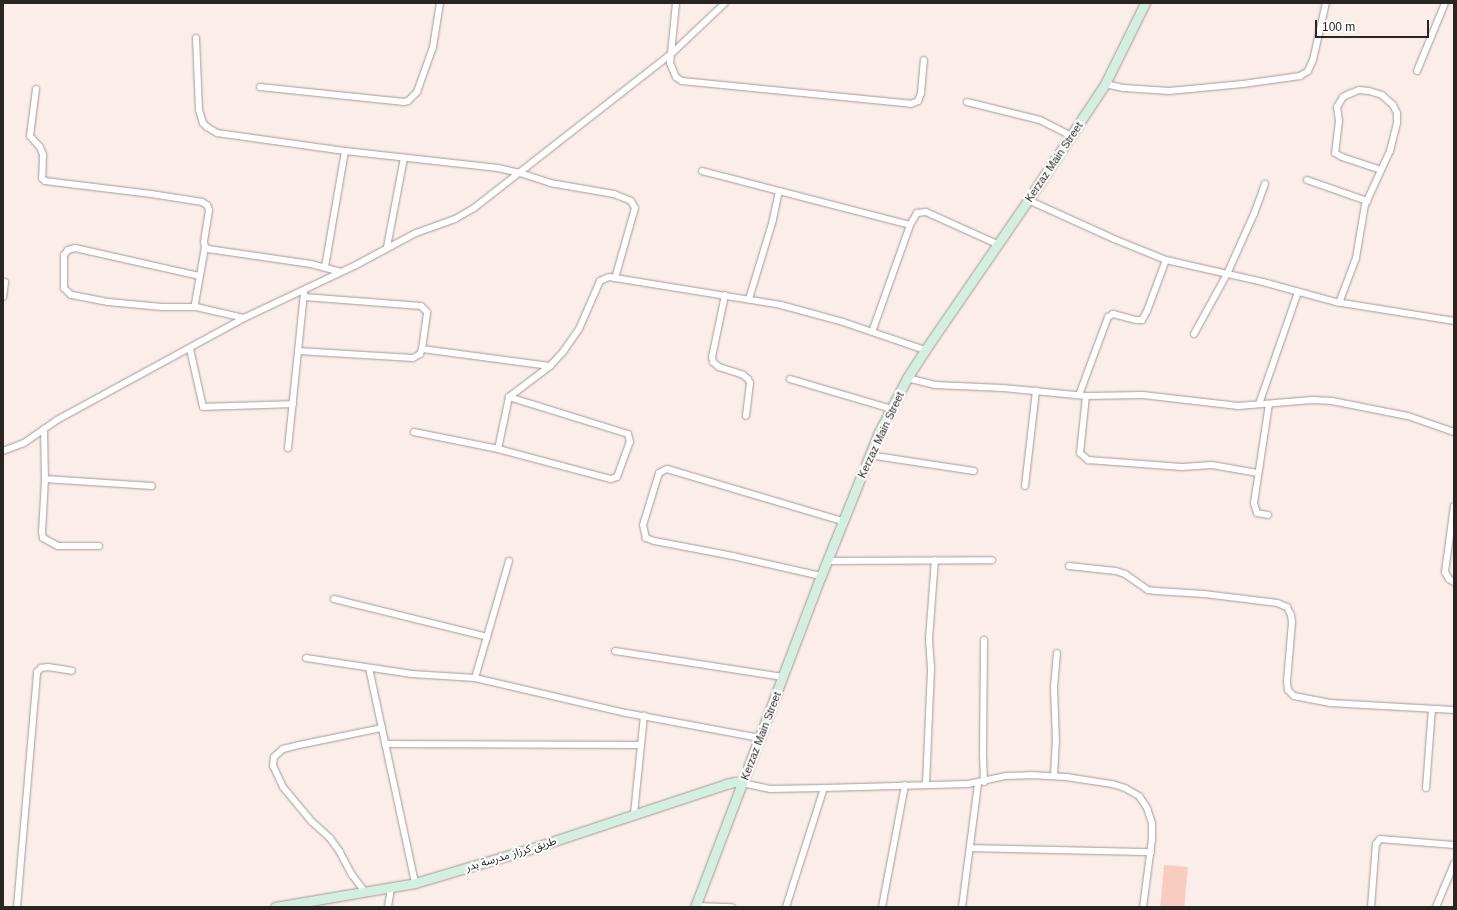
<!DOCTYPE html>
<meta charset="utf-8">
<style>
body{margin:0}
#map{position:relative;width:1457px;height:910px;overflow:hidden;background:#fbeeea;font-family:Helvetica,"Noto Sans Arabic",sans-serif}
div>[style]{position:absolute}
.green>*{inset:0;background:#f8cdc0;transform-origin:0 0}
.roads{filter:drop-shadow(0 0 1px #a59995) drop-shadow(0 0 1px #a59995)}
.street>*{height:6px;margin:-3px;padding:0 3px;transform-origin:3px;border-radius:3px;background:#fff}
.secondary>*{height:9px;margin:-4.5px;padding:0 4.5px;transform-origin:4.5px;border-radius:4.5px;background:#d3efe1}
span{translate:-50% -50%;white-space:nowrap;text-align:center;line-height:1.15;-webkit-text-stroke:4px #fff;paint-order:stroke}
.street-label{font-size:11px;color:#2a2523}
.frame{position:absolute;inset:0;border:4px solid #2a2523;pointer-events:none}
.scale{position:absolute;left:1315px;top:20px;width:114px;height:18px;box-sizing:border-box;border:2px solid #2a2523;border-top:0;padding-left:5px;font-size:12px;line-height:14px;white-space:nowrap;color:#2a2523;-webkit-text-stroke:3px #fff;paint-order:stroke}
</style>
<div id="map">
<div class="green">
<i style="left:1164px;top:865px;width:24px;height:42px;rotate:5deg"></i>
</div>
<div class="roads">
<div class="street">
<i style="left:676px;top:3px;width:60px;rotate:95.7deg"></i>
<i style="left:670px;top:63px;width:15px;rotate:67deg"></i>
<i style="left:676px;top:77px;width:7px;rotate:34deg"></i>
<i style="left:682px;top:81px;width:230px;rotate:5.7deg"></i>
<i style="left:911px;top:104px;width:8px;rotate:-23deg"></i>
<i style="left:918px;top:101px;width:9px;rotate:-69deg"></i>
<i style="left:921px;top:93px;width:33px;rotate:-85deg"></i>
<i style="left:196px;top:38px;width:72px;rotate:87.6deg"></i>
<i style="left:199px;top:110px;width:14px;rotate:73deg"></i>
<i style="left:203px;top:123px;width:6px;rotate:45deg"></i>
<i style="left:207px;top:127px;width:12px;rotate:31deg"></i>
<i style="left:217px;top:133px;width:129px;rotate:8deg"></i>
<i style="left:345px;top:151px;width:154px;rotate:6.3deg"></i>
<i style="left:498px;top:168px;width:23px;rotate:13deg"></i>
<i style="left:520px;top:173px;width:32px;rotate:18deg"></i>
<i style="left:550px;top:183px;width:65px;rotate:9.8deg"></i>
<i style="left:614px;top:194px;width:18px;rotate:22deg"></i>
<i style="left:631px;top:201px;width:8px;rotate:60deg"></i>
<i style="left:635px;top:208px;width:73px;rotate:105.9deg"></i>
<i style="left:615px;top:278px;width:6px;rotate:-171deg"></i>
<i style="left:609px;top:277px;width:10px;rotate:156deg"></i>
<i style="left:600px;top:281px;width:52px;rotate:113.6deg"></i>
<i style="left:579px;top:329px;width:28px;rotate:125deg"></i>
<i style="left:563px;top:352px;width:19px;rotate:133deg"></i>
<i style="left:550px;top:366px;width:51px;rotate:142.9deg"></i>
<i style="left:509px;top:397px;width:53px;rotate:101.9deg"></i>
<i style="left:1417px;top:71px;width:74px;rotate:-67.6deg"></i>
<i style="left:1105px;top:84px;width:19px;rotate:12deg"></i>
<i style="left:1124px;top:88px;width:45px;rotate:3.8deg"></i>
<i style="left:1169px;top:91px;width:74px;rotate:-5.4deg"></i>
<i style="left:1243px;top:84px;width:58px;rotate:-8deg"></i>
<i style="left:1300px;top:76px;width:9px;rotate:-32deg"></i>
<i style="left:1308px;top:71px;width:12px;rotate:-66deg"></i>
<i style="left:1313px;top:60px;width:58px;rotate:-77.2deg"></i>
<i style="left:260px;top:87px;width:145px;rotate:5.9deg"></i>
<i style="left:404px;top:102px;width:4px;rotate:-14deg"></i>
<i style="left:408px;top:101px;width:13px;rotate:-45deg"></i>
<i style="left:417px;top:92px;width:48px;rotate:-70.4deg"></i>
<i style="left:433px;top:47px;width:45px;rotate:-81deg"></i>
<i style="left:36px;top:89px;width:47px;rotate:97.3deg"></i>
<i style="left:30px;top:136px;width:15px;rotate:48deg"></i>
<i style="left:40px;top:147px;width:9px;rotate:69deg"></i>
<i style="left:43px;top:155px;width:23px;rotate:92deg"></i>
<i style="left:42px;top:178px;width:4px;rotate:45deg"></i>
<i style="left:45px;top:181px;width:107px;rotate:7deg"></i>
<i style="left:151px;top:194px;width:52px;rotate:8.9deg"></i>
<i style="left:202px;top:202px;width:6px;rotate:31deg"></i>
<i style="left:207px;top:205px;width:5px;rotate:68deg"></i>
<i style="left:209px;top:210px;width:32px;rotate:99deg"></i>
<i style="left:204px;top:242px;width:5px;rotate:79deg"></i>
<i style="left:205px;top:247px;width:4px;rotate:34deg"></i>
<i style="left:208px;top:249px;width:104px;rotate:8.3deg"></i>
<i style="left:311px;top:264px;width:30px;rotate:15deg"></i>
<i style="left:967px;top:102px;width:75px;rotate:13.9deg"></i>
<i style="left:1040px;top:120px;width:35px;rotate:27deg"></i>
<i style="left:702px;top:171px;width:80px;rotate:14.6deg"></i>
<i style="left:779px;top:191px;width:30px;rotate:102deg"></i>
<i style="left:773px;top:220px;width:83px;rotate:106.9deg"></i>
<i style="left:1307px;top:180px;width:64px;rotate:19.3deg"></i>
<i style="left:779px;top:191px;width:135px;rotate:14.5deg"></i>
<i style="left:1028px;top:200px;width:94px;rotate:24.4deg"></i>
<i style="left:1114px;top:239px;width:56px;rotate:22deg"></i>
<i style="left:1166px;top:260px;width:99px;rotate:12.8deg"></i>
<i style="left:1263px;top:282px;width:76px;rotate:15.3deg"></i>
<i style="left:1336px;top:302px;width:120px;rotate:9.1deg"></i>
<i style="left:205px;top:247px;width:58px;rotate:100deg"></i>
<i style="left:195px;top:304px;width:3px;rotate:72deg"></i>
<i style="left:196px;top:307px;width:49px;rotate:12.9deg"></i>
<i style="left:387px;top:247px;width:91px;rotate:-79.2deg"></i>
<i style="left:325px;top:267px;width:118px;rotate:-80.2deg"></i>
<i style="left:615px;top:278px;width:168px;rotate:9.2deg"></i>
<i style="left:781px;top:305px;width:64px;rotate:15.3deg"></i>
<i style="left:843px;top:322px;width:87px;rotate:18.9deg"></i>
<i style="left:725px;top:295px;width:63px;rotate:101.8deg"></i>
<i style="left:712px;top:357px;width:5px;rotate:79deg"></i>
<i style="left:713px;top:362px;width:8px;rotate:40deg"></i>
<i style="left:719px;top:367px;width:25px;rotate:18deg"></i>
<i style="left:743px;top:375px;width:6px;rotate:39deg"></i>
<i style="left:748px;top:379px;width:4px;rotate:63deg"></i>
<i style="left:750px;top:383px;width:33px;rotate:97deg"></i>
<i style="left:3px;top:297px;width:15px;rotate:-82deg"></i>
<i style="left:1339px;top:303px;width:48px;rotate:-69.3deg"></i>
<i style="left:1356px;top:258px;width:54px;rotate:-80.4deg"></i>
<i style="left:1365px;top:205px;width:60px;rotate:-65.2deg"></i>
<i style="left:1390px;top:151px;width:29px;rotate:-76deg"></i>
<i style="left:1397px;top:123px;width:10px;rotate:-90deg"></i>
<i style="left:1397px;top:113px;width:9px;rotate:-117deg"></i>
<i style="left:1393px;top:105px;width:15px;rotate:-138deg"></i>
<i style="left:1382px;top:95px;width:14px;rotate:-163deg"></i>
<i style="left:1369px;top:91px;width:10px;rotate:-174deg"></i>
<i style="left:1359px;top:90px;width:11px;rotate:158deg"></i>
<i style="left:1349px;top:94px;width:7px;rotate:153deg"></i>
<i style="left:1343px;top:97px;width:12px;rotate:121deg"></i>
<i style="left:1337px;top:107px;width:14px;rotate:82deg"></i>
<i style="left:1339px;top:121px;width:32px;rotate:97deg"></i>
<i style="left:1335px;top:153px;width:8px;rotate:30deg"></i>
<i style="left:1342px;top:157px;width:41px;rotate:18.4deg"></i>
<i style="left:196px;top:307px;width:34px;rotate:180deg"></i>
<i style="left:162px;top:307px;width:54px;rotate:-174.7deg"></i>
<i style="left:108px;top:302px;width:38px;rotate:-169deg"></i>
<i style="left:71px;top:295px;width:10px;rotate:-135deg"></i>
<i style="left:64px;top:288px;width:33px;rotate:-90deg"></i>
<i style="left:64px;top:255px;width:6px;rotate:-51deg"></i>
<i style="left:68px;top:250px;width:7px;rotate:-16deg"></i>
<i style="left:75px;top:248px;width:127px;rotate:12.7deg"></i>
<i style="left:872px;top:332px;width:114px;rotate:-70.4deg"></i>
<i style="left:910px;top:225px;width:14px;rotate:-60deg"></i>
<i style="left:917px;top:213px;width:9px;rotate:-6deg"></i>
<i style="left:926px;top:212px;width:78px;rotate:24.3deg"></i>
<i style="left:1194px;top:334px;width:68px;rotate:-61.2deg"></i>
<i style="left:1227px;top:274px;width:66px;rotate:-65.8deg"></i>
<i style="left:1254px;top:214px;width:32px;rotate:-70deg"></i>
<i style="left:190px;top:349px;width:59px;rotate:77.4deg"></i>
<i style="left:203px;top:407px;width:90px;rotate:-1.9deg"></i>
<i style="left:422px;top:349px;width:129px;rotate:7.6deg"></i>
<i style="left:298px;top:351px;width:115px;rotate:3.5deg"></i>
<i style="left:413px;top:358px;width:8px;rotate:-30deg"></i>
<i style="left:420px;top:354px;width:5px;rotate:-68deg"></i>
<i style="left:422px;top:349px;width:37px;rotate:-82deg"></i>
<i style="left:427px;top:312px;width:8px;rotate:-135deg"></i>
<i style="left:421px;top:306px;width:117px;rotate:-175.6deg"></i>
<i style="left:907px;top:378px;width:29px;rotate:14deg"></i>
<i style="left:935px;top:385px;width:68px;rotate:2.5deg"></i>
<i style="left:1003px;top:388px;width:83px;rotate:5.5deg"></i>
<i style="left:1086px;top:396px;width:57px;rotate:-1deg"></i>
<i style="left:1143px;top:395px;width:96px;rotate:6.6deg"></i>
<i style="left:1238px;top:406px;width:75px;rotate:-4.6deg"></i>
<i style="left:1313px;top:400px;width:19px;rotate:3deg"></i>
<i style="left:1332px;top:401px;width:77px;rotate:11.2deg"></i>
<i style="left:1408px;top:416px;width:49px;rotate:19.2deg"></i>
<i style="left:790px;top:379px;width:106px;rotate:16.4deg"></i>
<i style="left:1079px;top:395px;width:83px;rotate:-69.6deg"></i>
<i style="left:1108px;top:317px;width:6px;rotate:-31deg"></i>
<i style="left:1113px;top:314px;width:24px;rotate:15deg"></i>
<i style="left:1136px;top:320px;width:6px"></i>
<i style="left:1142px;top:320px;width:10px;rotate:-61deg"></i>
<i style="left:1147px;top:311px;width:54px;rotate:-69.6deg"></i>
<i style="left:1086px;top:396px;width:57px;rotate:96deg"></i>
<i style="left:1080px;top:453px;width:11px;rotate:41deg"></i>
<i style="left:1088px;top:460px;width:94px;rotate:4.3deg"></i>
<i style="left:1182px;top:467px;width:30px;rotate:-4deg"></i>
<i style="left:1212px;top:465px;width:47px;rotate:9.9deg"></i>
<i style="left:1259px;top:404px;width:119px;rotate:-70.8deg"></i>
<i style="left:44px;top:429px;width:50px;rotate:88.9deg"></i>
<i style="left:45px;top:479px;width:53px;rotate:93.2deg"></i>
<i style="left:42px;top:532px;width:6px;rotate:81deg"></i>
<i style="left:43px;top:538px;width:17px;rotate:28deg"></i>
<i style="left:58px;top:546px;width:41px"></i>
<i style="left:414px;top:432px;width:86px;rotate:11.4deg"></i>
<i style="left:498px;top:449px;width:117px;rotate:14.9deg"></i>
<i style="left:611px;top:479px;width:6px;rotate:-18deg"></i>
<i style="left:617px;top:477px;width:37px;rotate:-70deg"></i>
<i style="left:630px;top:442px;width:8px;rotate:-104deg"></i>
<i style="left:628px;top:434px;width:125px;rotate:-162.7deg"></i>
<i style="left:288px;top:448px;width:156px;rotate:-84.1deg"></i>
<i style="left:3px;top:451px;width:22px;rotate:-21deg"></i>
<i style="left:24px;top:443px;width:40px;rotate:-34.9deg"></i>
<i style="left:57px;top:420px;width:213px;rotate:-28.6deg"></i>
<i style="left:244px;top:318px;width:124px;rotate:-25.3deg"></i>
<i style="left:356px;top:265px;width:68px;rotate:-28.1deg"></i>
<i style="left:416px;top:233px;width:41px;rotate:-19.7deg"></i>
<i style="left:455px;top:219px;width:22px;rotate:-30deg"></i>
<i style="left:474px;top:208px;width:250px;rotate:-38deg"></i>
<i style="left:671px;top:54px;width:74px;rotate:-43.4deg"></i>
<i style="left:869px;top:455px;width:106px;rotate:8.7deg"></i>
<i style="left:45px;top:479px;width:107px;rotate:3.7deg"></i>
<i style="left:1025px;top:486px;width:96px;rotate:-83.4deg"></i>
<i style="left:1454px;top:506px;width:67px;rotate:97.8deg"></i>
<i style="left:1445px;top:572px;width:8px;rotate:60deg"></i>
<i style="left:1449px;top:579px;width:6px;rotate:31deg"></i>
<i style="left:1268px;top:515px;width:11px;rotate:-170deg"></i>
<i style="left:1257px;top:513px;width:10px;rotate:-107deg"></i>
<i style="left:1254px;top:503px;width:100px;rotate:-81.4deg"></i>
<i style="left:827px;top:561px;width:165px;rotate:-0.3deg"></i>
<i style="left:1069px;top:566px;width:47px;rotate:6.1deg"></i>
<i style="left:1116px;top:571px;width:9px;rotate:18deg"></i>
<i style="left:1125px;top:574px;width:28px;rotate:35deg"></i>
<i style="left:1148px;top:590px;width:8px;rotate:7deg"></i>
<i style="left:1156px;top:591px;width:48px;rotate:3.6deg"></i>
<i style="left:1204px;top:594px;width:74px;rotate:7deg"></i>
<i style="left:1277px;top:603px;width:11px;rotate:22deg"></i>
<i style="left:1287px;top:607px;width:9px;rotate:63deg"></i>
<i style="left:1291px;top:615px;width:7px;rotate:82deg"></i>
<i style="left:1292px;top:622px;width:60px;rotate:94.8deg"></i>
<i style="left:1287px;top:682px;width:8px;rotate:83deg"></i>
<i style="left:1288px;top:690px;width:8px;rotate:45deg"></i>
<i style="left:1294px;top:696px;width:37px;rotate:11deg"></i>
<i style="left:1330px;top:703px;width:124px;rotate:3.2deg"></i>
<i style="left:821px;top:576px;width:90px;rotate:-167.2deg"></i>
<i style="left:733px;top:556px;width:80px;rotate:-169.2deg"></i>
<i style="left:654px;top:541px;width:9px;rotate:-159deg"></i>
<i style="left:646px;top:538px;width:13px;rotate:-103deg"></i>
<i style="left:643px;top:525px;width:54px;rotate:-72.9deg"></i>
<i style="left:659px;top:473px;width:9px;rotate:-27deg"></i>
<i style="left:667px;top:469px;width:184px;rotate:16.5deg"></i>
<i style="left:334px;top:599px;width:158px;rotate:13.9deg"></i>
<i style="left:984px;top:640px;width:114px;rotate:90.5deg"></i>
<i style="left:983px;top:754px;width:28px;rotate:88deg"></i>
<i style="left:615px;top:651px;width:170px;rotate:8.8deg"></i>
<i style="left:306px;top:658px;width:107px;rotate:8.6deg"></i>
<i style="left:412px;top:674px;width:63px;rotate:3.6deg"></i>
<i style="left:475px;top:678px;width:155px;rotate:13.1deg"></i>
<i style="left:626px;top:713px;width:136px;rotate:10.6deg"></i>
<i style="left:369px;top:668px;width:220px;rotate:77.9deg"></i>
<i style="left:475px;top:678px;width:122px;rotate:-73.8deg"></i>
<i style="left:385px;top:744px;width:256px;rotate:0.2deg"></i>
<i style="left:1054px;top:776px;width:34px;rotate:-87deg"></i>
<i style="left:1056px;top:742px;width:55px;rotate:-92.1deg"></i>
<i style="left:1054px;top:687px;width:34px;rotate:-85deg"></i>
<i style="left:742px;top:783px;width:29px;rotate:12deg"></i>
<i style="left:770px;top:789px;width:54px;rotate:-1.1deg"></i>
<i style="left:824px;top:788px;width:144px;rotate:-1.6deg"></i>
<i style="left:968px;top:784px;width:39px;rotate:-12deg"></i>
<i style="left:1006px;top:776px;width:24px;rotate:-2deg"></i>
<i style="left:1030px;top:775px;width:36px;rotate:3deg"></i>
<i style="left:1066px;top:777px;width:47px;rotate:8.7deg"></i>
<i style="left:1112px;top:784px;width:14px;rotate:17deg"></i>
<i style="left:1125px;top:788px;width:16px;rotate:30deg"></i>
<i style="left:1139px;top:796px;width:14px;rotate:56deg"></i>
<i style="left:1147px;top:808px;width:16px;rotate:72deg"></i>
<i style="left:1152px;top:823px;width:16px;rotate:90deg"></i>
<i style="left:1152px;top:839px;width:69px;rotate:97.5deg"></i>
<i style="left:926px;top:784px;width:116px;rotate:-87.5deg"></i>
<i style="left:931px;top:668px;width:29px;rotate:-94deg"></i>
<i style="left:929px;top:639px;width:79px;rotate:-85.7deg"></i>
<i style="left:1426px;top:788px;width:79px;rotate:-85.7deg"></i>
<i style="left:634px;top:814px;width:99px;rotate:-84.2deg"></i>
<i style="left:970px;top:848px;width:181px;rotate:1.3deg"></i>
<i style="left:365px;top:892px;width:21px;rotate:-127deg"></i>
<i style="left:352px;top:875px;width:26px;rotate:-118deg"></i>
<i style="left:340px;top:852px;width:17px;rotate:-126deg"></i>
<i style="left:330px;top:838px;width:24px;rotate:-138deg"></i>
<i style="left:312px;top:822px;width:45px;rotate:-129.6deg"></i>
<i style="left:283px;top:787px;width:23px;rotate:-115deg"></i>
<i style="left:273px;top:766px;width:9px;rotate:-84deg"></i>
<i style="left:274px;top:757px;width:12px;rotate:-42deg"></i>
<i style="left:283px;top:749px;width:16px;rotate:-14deg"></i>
<i style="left:299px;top:745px;width:85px;rotate:-11.6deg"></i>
<i style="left:695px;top:906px;width:37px;rotate:2deg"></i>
<i style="left:17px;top:907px;width:236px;rotate:-85.1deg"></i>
<i style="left:37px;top:672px;width:6px;rotate:-45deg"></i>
<i style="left:41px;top:668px;width:7px;rotate:-8deg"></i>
<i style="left:48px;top:667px;width:24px;rotate:9deg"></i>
<i style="left:388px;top:907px;width:20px;rotate:-81deg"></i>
<i style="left:786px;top:907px;width:125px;rotate:-72.3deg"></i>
<i style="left:882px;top:907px;width:124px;rotate:-79.3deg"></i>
<i style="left:962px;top:907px;width:125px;rotate:-82.6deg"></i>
<i style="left:1371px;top:907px;width:63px;rotate:-85.5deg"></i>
<i style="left:1376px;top:844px;width:6px;rotate:-51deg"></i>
<i style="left:1380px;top:839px;width:74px;rotate:4.6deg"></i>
<i style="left:1436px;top:907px;width:47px;rotate:-67.3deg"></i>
</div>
<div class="secondary">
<i style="left:275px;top:907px;width:142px;rotate:-9.7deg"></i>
<i style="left:415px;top:883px;width:120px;rotate:-16.5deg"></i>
<i style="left:530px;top:849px;width:206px;rotate:-18.3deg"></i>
<i style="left:726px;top:784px;width:9px;rotate:-13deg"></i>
<i style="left:735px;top:782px;width:7px;rotate:8deg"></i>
<i style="left:695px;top:907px;width:354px;rotate:-69.2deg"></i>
<i style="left:821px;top:576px;width:155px;rotate:-68.1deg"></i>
<i style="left:879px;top:432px;width:61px;rotate:-62.6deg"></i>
<i style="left:907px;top:378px;width:33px;rotate:-57deg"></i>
<i style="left:925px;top:350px;width:182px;rotate:-55.5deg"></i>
<i style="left:1028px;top:200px;width:139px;rotate:-56.4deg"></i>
<i style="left:1105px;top:84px;width:90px;rotate:-63.7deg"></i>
</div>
</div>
<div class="street-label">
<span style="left:1054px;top:162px;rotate:-56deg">Kerzaz Main Street</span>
<span style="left:881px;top:435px;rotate:-65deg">Kerzaz Main Street</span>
<span style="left:761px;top:736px;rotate:-69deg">Kerzaz Main Street</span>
<span style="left:511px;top:854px;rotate:-17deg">طريق كرزاز مدرسة بدر</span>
</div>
<div class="frame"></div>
<div class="scale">100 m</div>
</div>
